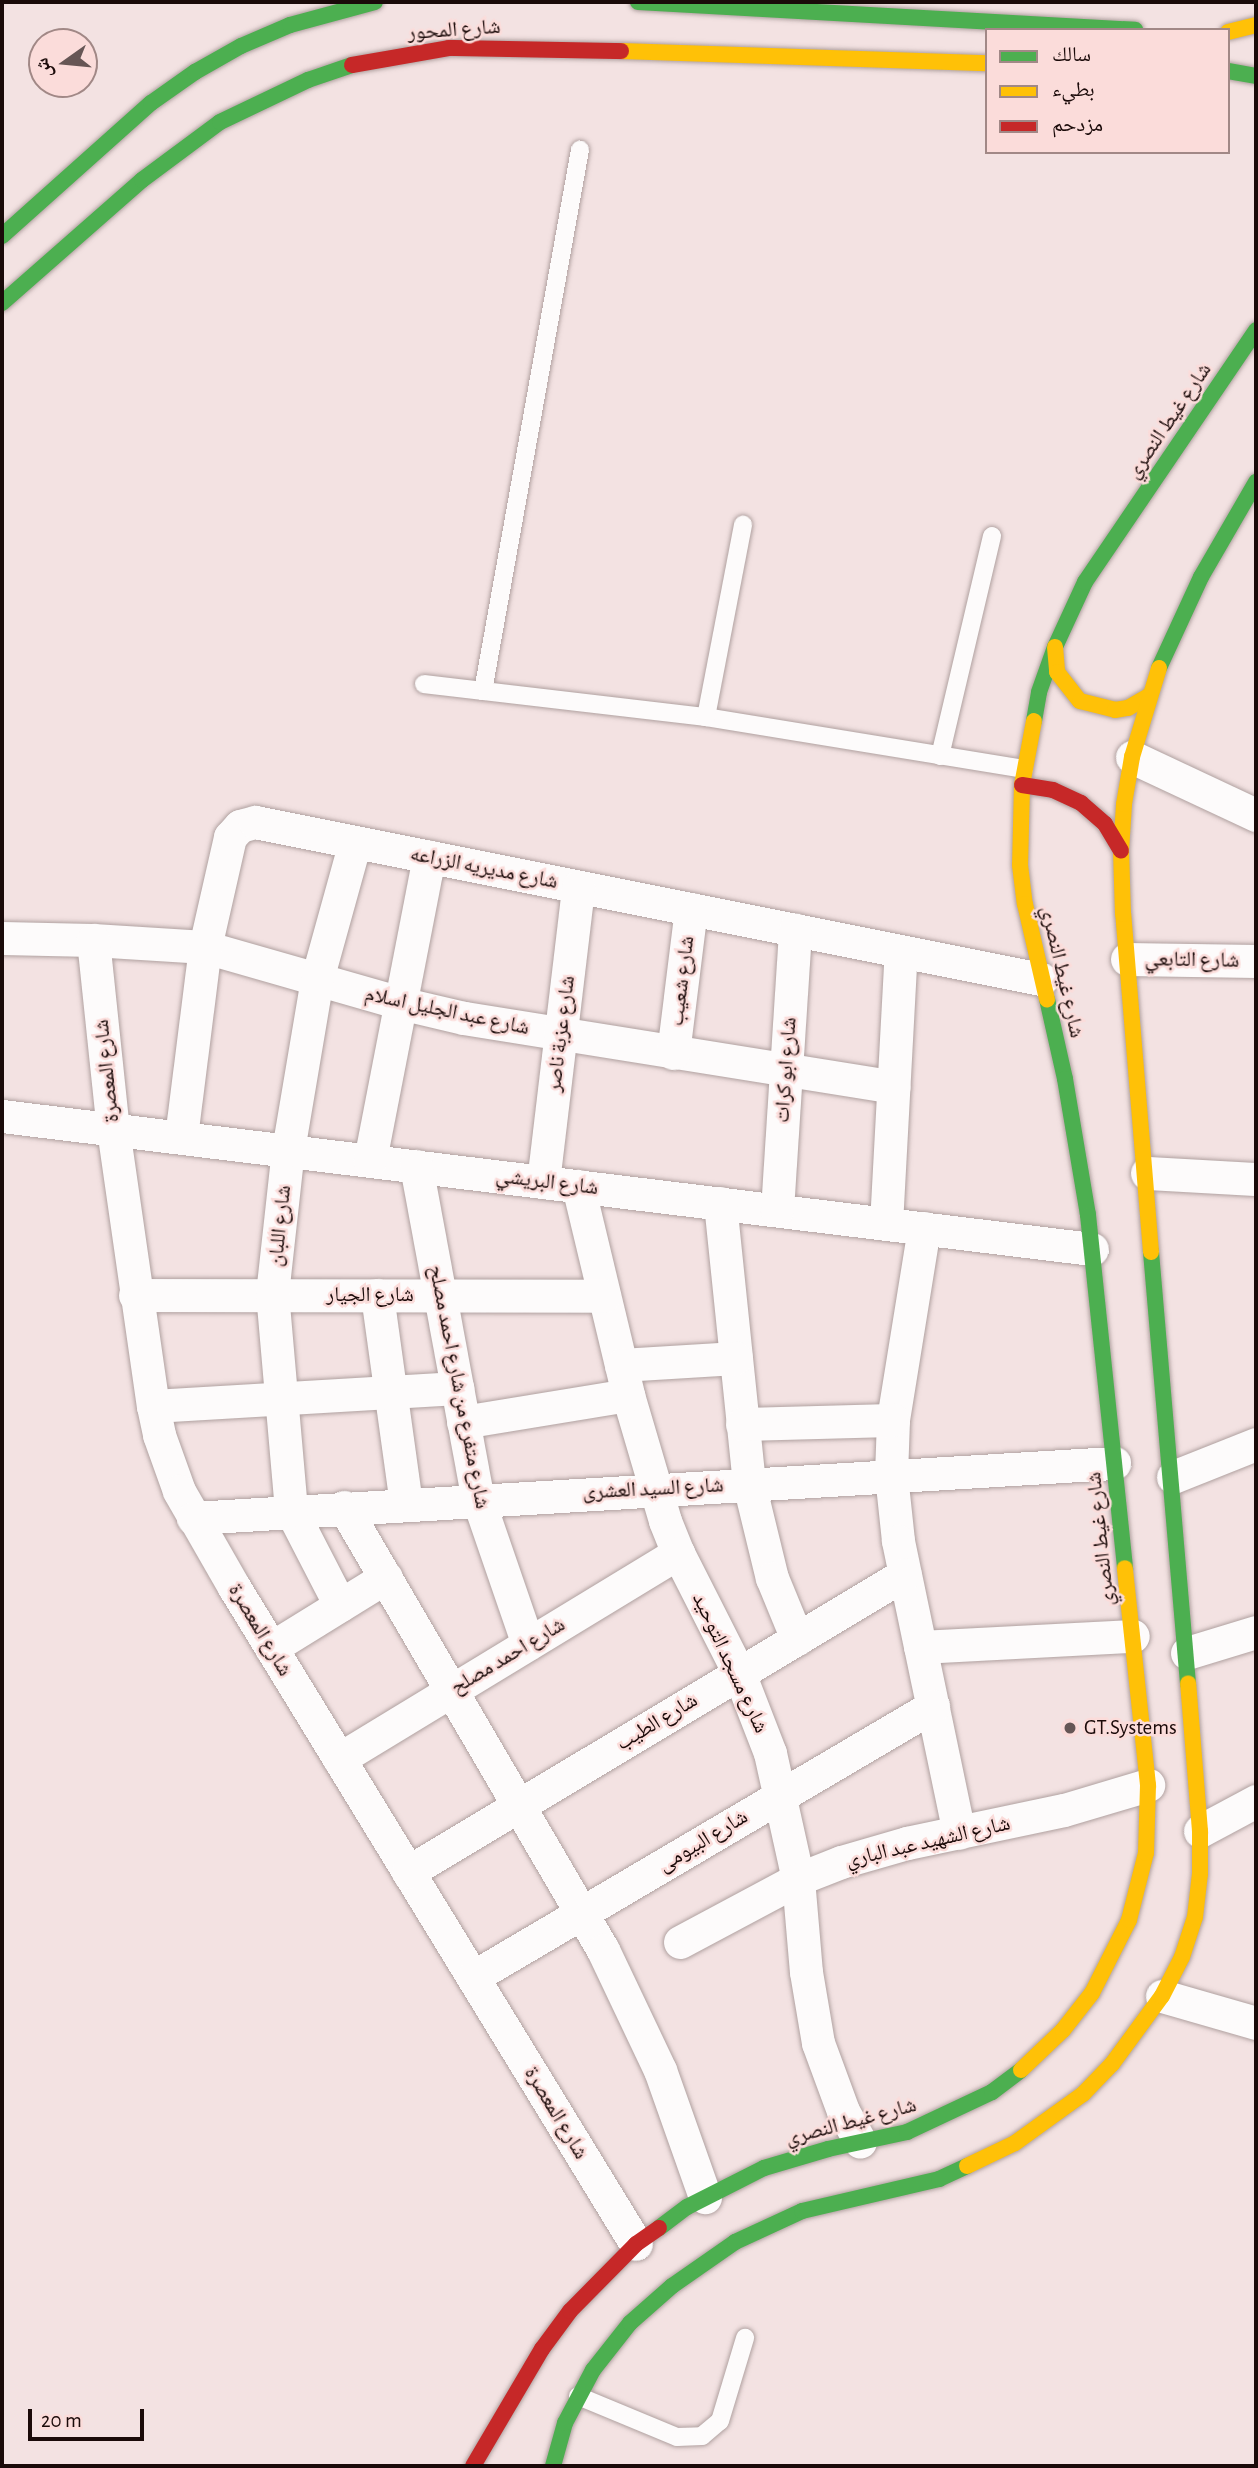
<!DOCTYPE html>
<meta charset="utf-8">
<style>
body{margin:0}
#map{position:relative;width:1258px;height:2468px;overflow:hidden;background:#f3e2e2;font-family:"Alegreya Sans","Noto Naskh Arabic",sans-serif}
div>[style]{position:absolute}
.roads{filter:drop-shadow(0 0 2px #b0a1a0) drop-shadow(0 0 2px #b0a1a0)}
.lane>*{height:18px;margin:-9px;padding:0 9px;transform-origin:9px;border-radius:9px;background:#fdfbfb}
.street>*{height:33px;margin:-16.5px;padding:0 16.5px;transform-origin:16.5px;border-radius:16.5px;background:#fdfbfb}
.fast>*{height:16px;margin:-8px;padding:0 8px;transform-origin:8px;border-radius:8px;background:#4caf50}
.slow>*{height:16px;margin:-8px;padding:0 8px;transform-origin:8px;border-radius:8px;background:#ffc107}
.jam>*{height:16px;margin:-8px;padding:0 8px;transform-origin:8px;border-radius:8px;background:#c62828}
.dots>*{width:19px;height:19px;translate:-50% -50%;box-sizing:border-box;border:4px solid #fbdcda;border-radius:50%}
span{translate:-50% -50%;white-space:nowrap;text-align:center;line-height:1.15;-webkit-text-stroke:5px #fbdcda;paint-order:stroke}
.street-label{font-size:21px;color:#1a0a09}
.poi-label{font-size:21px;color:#1a0a09}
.left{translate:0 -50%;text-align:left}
.frame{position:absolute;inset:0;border:4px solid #1a0a09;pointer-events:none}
.legend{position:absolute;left:985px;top:28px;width:245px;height:126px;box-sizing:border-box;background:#fbdcda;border:2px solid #a18886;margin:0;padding:9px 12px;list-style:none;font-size:21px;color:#1a0a09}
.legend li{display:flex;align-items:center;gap:14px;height:35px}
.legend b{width:35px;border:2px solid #a18886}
.north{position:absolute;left:28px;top:28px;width:70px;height:70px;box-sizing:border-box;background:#fbdcda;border:2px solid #a18886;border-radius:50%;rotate:255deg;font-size:19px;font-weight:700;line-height:28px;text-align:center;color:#1a0a09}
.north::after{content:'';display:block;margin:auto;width:24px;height:32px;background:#665655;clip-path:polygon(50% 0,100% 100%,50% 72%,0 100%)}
.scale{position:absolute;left:28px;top:2409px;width:116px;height:32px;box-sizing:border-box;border:4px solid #1a0a09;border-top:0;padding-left:9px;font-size:21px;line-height:24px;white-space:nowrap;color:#1a0a09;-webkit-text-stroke:5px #fbdcda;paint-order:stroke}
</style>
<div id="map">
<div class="roads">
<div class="lane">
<i style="left:424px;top:684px;width:284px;rotate:6.7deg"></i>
<i style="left:706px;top:717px;width:322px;rotate:9.3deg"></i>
<i style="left:483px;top:691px;width:550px;rotate:-79.84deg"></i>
<i style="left:706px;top:717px;width:196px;rotate:-79.1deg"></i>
<i style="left:940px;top:756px;width:226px;rotate:-76.7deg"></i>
<i style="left:578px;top:2396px;width:107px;rotate:22.5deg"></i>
<i style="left:677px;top:2437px;width:25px;rotate:-2deg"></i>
<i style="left:702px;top:2436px;width:23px;rotate:-40deg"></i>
<i style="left:720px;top:2421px;width:87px;rotate:-73.2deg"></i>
</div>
<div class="street">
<i style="left:1132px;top:757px;width:137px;rotate:25.1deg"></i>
<i style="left:2px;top:938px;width:91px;rotate:1.3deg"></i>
<i style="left:93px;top:940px;width:112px;rotate:3.6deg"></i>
<i style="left:205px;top:947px;width:203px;rotate:16deg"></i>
<i style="left:400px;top:1003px;width:66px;rotate:13.2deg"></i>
<i style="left:464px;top:1018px;width:435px;rotate:9.1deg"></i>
<i style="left:93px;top:940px;width:190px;rotate:84deg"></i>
<i style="left:113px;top:1129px;width:280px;rotate:81.8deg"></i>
<i style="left:153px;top:1406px;width:30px;rotate:78deg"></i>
<i style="left:159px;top:1435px;width:59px;rotate:70.3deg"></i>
<i style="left:179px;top:1491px;width:111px;rotate:60.2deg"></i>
<i style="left:234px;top:1587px;width:770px;rotate:58.54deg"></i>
<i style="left:1127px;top:959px;width:129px;rotate:0.9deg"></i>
<i style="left:673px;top:1053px;width:145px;rotate:-82.9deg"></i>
<i style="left:2px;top:1116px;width:1098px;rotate:6.96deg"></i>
<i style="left:181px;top:1137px;width:192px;rotate:-82.8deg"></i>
<i style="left:205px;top:947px;width:113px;rotate:-77.2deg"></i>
<i style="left:230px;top:837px;width:15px;rotate:-48deg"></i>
<i style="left:240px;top:826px;width:16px;rotate:-15deg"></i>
<i style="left:255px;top:822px;width:802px;rotate:11.3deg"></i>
<i style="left:370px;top:1160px;width:309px;rotate:-79deg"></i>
<i style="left:416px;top:1166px;width:339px;rotate:79.5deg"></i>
<i style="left:478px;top:1499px;width:153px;rotate:71deg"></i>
<i style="left:1147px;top:1173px;width:109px;rotate:3.2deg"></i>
<i style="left:543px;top:1182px;width:297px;rotate:-83.2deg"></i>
<i style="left:578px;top:1186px;width:215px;rotate:76.5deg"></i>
<i style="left:628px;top:1395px;width:131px;rotate:73.6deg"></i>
<i style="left:665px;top:1521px;width:35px;rotate:68deg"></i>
<i style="left:678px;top:1553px;width:135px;rotate:63.1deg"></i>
<i style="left:739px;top:1673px;width:86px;rotate:68.8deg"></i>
<i style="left:770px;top:1753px;width:129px;rotate:77.5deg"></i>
<i style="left:798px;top:1879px;width:93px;rotate:85.1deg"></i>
<i style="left:806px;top:1972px;width:72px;rotate:80.4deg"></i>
<i style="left:818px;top:2043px;width:72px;rotate:69.8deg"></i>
<i style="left:843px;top:2111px;width:35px;rotate:61deg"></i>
<i style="left:720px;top:1203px;width:282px;rotate:84.1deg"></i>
<i style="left:749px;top:1484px;width:97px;rotate:76.3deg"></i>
<i style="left:772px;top:1578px;width:66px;rotate:67.7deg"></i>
<i style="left:777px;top:1210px;width:281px;rotate:-86.3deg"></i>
<i style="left:886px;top:1224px;width:273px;rotate:-86.9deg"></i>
<i style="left:924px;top:1228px;width:194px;rotate:99.2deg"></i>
<i style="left:893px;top:1420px;width:55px;rotate:92.1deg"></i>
<i style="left:891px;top:1475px;width:66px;rotate:83.9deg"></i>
<i style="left:898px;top:1541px;width:298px;rotate:78.2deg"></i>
<i style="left:135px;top:1295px;width:469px;rotate:0.1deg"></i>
<i style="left:377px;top:1295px;width:210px;rotate:82.1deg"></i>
<i style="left:621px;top:1365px;width:115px;rotate:-3.5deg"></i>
<i style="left:153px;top:1406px;width:305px;rotate:-3.4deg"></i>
<i style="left:463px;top:1422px;width:167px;rotate:-9.3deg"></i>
<i style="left:742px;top:1424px;width:151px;rotate:-1.5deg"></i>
<i style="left:1173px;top:1477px;width:89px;rotate:-21.7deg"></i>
<i style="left:344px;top:1507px;width:513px;rotate:59.69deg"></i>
<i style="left:603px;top:1950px;width:133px;rotate:64.6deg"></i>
<i style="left:660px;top:2070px;width:135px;rotate:70.5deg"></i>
<i style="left:193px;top:1518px;width:923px;rotate:-3.42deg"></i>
<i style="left:340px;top:1605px;width:107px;rotate:-117.3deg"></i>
<i style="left:291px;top:1510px;width:217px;rotate:-95deg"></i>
<i style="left:272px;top:1294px;width:145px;rotate:-83.7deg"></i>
<i style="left:288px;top:1150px;width:173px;rotate:-80.4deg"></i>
<i style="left:317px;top:979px;width:142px;rotate:-74.5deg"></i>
<i style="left:920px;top:1647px;width:213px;rotate:-3deg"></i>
<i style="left:271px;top:1648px;width:135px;rotate:-31.7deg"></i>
<i style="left:1187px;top:1653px;width:72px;rotate:-16.9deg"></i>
<i style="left:339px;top:1759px;width:397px;rotate:-31.3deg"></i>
<i style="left:1200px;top:1831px;width:64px;rotate:-28.2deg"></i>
<i style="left:408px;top:1872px;width:579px;rotate:-30.95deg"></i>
<i style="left:680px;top:1942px;width:134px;rotate:-28.1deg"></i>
<i style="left:798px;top:1879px;width:46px;rotate:-21.6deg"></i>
<i style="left:841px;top:1862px;width:69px;rotate:-16.1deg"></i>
<i style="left:907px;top:1843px;width:160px;rotate:-11.9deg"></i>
<i style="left:1064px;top:1810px;width:88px;rotate:-16.6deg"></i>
<i style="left:473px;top:1977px;width:534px;rotate:-30.5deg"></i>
<i style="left:1162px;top:1996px;width:98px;rotate:16deg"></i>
</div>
<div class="fast">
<i style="left:638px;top:2px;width:498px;rotate:3.2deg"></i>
<i style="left:1228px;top:71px;width:28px;rotate:10deg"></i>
<i style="left:2px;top:236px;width:200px;rotate:-41.8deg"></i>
<i style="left:151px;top:103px;width:54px;rotate:-35.2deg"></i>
<i style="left:195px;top:72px;width:53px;rotate:-29.5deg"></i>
<i style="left:241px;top:46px;width:53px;rotate:-23.2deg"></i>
<i style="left:290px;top:25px;width:88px;rotate:-15.1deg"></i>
<i style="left:2px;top:303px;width:186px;rotate:-41.3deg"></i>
<i style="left:142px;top:180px;width:97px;rotate:-36.6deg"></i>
<i style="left:220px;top:122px;width:98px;rotate:-25.5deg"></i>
<i style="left:308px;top:80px;width:46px;rotate:-18.8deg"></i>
<i style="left:1159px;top:668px;width:100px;rotate:-65.2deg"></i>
<i style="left:1201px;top:577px;width:110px;rotate:-59.9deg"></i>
<i style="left:1034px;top:721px;width:29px;rotate:-80deg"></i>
<i style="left:1039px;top:692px;width:48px;rotate:-70.4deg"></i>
<i style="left:1055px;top:647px;width:72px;rotate:-65.2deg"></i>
<i style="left:1085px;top:582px;width:305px;rotate:-55.8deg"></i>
<i style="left:1047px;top:999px;width:82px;rotate:77.3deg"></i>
<i style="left:1065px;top:1079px;width:138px;rotate:80.4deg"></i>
<i style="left:1088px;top:1215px;width:355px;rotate:84deg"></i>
<i style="left:1151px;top:1252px;width:433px;rotate:85.1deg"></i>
<i style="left:659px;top:2228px;width:35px;rotate:-37deg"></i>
<i style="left:687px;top:2207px;width:86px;rotate:-26.9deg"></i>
<i style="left:764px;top:2168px;width:67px;rotate:-16.5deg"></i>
<i style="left:828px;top:2149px;width:81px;rotate:-12.1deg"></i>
<i style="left:907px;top:2132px;width:94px;rotate:-25.2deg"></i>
<i style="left:992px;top:2092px;width:36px;rotate:-37deg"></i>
<i style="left:553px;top:2466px;width:45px;rotate:-74.4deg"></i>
<i style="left:565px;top:2423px;width:60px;rotate:-62.2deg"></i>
<i style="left:593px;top:2370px;width:60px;rotate:-51.8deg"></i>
<i style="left:630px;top:2323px;width:56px;rotate:-41.4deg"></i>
<i style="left:672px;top:2286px;width:77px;rotate:-34.9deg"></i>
<i style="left:735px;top:2242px;width:74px;rotate:-24.8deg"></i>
<i style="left:802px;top:2211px;width:141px;rotate:-13.1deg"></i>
<i style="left:939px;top:2179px;width:31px;rotate:-25deg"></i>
</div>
<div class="slow">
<i style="left:1228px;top:32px;width:29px;rotate:-14deg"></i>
<i style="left:621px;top:51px;width:366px;rotate:1.9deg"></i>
<i style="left:1055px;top:647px;width:25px;rotate:85deg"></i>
<i style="left:1057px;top:672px;width:37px;rotate:52deg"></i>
<i style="left:1080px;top:701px;width:36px;rotate:14deg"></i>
<i style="left:1115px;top:710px;width:13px;rotate:-9deg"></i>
<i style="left:1128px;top:708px;width:24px;rotate:-30deg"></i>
<i style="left:1034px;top:721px;width:65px;rotate:100.6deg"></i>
<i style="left:1022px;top:785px;width:80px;rotate:91.4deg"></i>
<i style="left:1020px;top:865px;width:39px;rotate:83deg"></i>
<i style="left:1025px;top:904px;width:98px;rotate:77deg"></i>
<i style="left:1151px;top:1252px;width:339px;rotate:-94.7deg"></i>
<i style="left:1123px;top:914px;width:63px;rotate:-91.8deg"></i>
<i style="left:1121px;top:851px;width:47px;rotate:-86.3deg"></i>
<i style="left:1124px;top:804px;width:48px;rotate:-80.3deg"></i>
<i style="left:1132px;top:757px;width:93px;rotate:-73.1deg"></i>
<i style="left:1021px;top:2070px;width:58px;rotate:-43.6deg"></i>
<i style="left:1063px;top:2030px;width:47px;rotate:-51.9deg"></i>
<i style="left:1092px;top:1993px;width:82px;rotate:-63.1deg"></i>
<i style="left:1129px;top:1920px;width:69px;rotate:-75.8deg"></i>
<i style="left:1146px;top:1853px;width:68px;rotate:-88.3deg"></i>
<i style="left:1148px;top:1785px;width:218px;rotate:-96.1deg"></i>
<i style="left:967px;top:2166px;width:53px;rotate:-25.6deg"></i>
<i style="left:1015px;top:2143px;width:84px;rotate:-35.8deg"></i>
<i style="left:1083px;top:2094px;width:42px;rotate:-46deg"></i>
<i style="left:1112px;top:2064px;width:84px;rotate:-53.7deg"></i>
<i style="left:1162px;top:1996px;width:44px;rotate:-62.9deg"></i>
<i style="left:1182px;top:1957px;width:42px;rotate:-72deg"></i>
<i style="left:1195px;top:1917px;width:43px;rotate:-83.4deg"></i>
<i style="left:1200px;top:1874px;width:43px;rotate:-90deg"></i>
<i style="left:1200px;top:1831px;width:148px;rotate:-94.6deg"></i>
</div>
<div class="jam">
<i style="left:352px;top:65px;width:98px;rotate:-9.9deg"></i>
<i style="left:449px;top:48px;width:172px;rotate:1deg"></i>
<i style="left:1022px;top:785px;width:31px;rotate:9deg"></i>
<i style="left:1053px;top:790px;width:31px;rotate:25deg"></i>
<i style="left:1081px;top:803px;width:32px;rotate:41deg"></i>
<i style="left:1105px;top:824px;width:31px;rotate:59deg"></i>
<i style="left:473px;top:2466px;width:136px;rotate:-59.5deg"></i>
<i style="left:542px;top:2349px;width:47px;rotate:-53.6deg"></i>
<i style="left:570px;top:2311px;width:94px;rotate:-45.4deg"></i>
<i style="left:636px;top:2244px;width:28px;rotate:-35deg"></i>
</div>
</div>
<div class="dots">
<i style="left:1070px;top:1728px;background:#665655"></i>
</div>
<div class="street-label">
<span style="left:454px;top:30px;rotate:-4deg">شارع المحور</span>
<span style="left:1169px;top:421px;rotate:-56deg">شارع غيط النصري</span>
<span style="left:484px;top:868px;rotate:11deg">شارع مديريه الزراعه</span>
<span style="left:1192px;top:960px;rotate:1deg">شارع التابعي</span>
<span style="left:1062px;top:972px;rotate:77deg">شارع غيط النصري</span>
<span style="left:682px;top:981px;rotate:-83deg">شارع شعيب</span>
<span style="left:447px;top:1011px;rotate:12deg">شارع عبد الجليل اسلام</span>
<span style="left:561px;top:1034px;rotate:-83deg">شارع عزبة ناصر</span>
<span style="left:786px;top:1070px;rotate:-86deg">شارع ابو كرات</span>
<span style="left:107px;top:1071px;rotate:-96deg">شارع المعصرة</span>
<span style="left:547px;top:1182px;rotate:7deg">شارع البريشي</span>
<span style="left:280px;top:1226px;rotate:-84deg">شارع اللبان</span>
<span style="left:370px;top:1295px">شارع الجيار</span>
<span style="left:459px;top:1387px;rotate:79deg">شارع متفرع من شارع احمد مصلح</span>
<span style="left:653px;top:1489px;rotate:-3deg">شارع السيد العشرى</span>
<span style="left:1101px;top:1539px;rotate:-96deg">شارع غيط النصري</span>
<span style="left:260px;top:1630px;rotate:59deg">شارع المعصرة</span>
<span style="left:508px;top:1656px;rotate:-31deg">شارع احمد مصلح</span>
<span style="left:730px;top:1663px;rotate:65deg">شارع مسجد التوحيد</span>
<span style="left:657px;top:1722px;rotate:-31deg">شارع الطيب</span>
<span style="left:703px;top:1841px;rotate:-31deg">شارع البيومى</span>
<span style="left:928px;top:1842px;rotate:-13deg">شارع الشهيد عبد الباري</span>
<span style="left:556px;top:2113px;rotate:59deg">شارع المعصرة</span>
<span style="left:851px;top:2122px;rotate:-15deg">شارع غيط النصري</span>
</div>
<div class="poi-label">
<span class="left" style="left:1084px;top:1728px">GT.Systems</span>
</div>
<div class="frame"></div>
<ul class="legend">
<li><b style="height:9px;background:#4caf50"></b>سالك</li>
<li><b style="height:9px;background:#ffc107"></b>بطيء</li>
<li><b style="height:9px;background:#c62828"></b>مزدحم</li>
</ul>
<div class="north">ش</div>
<div class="scale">20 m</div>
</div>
